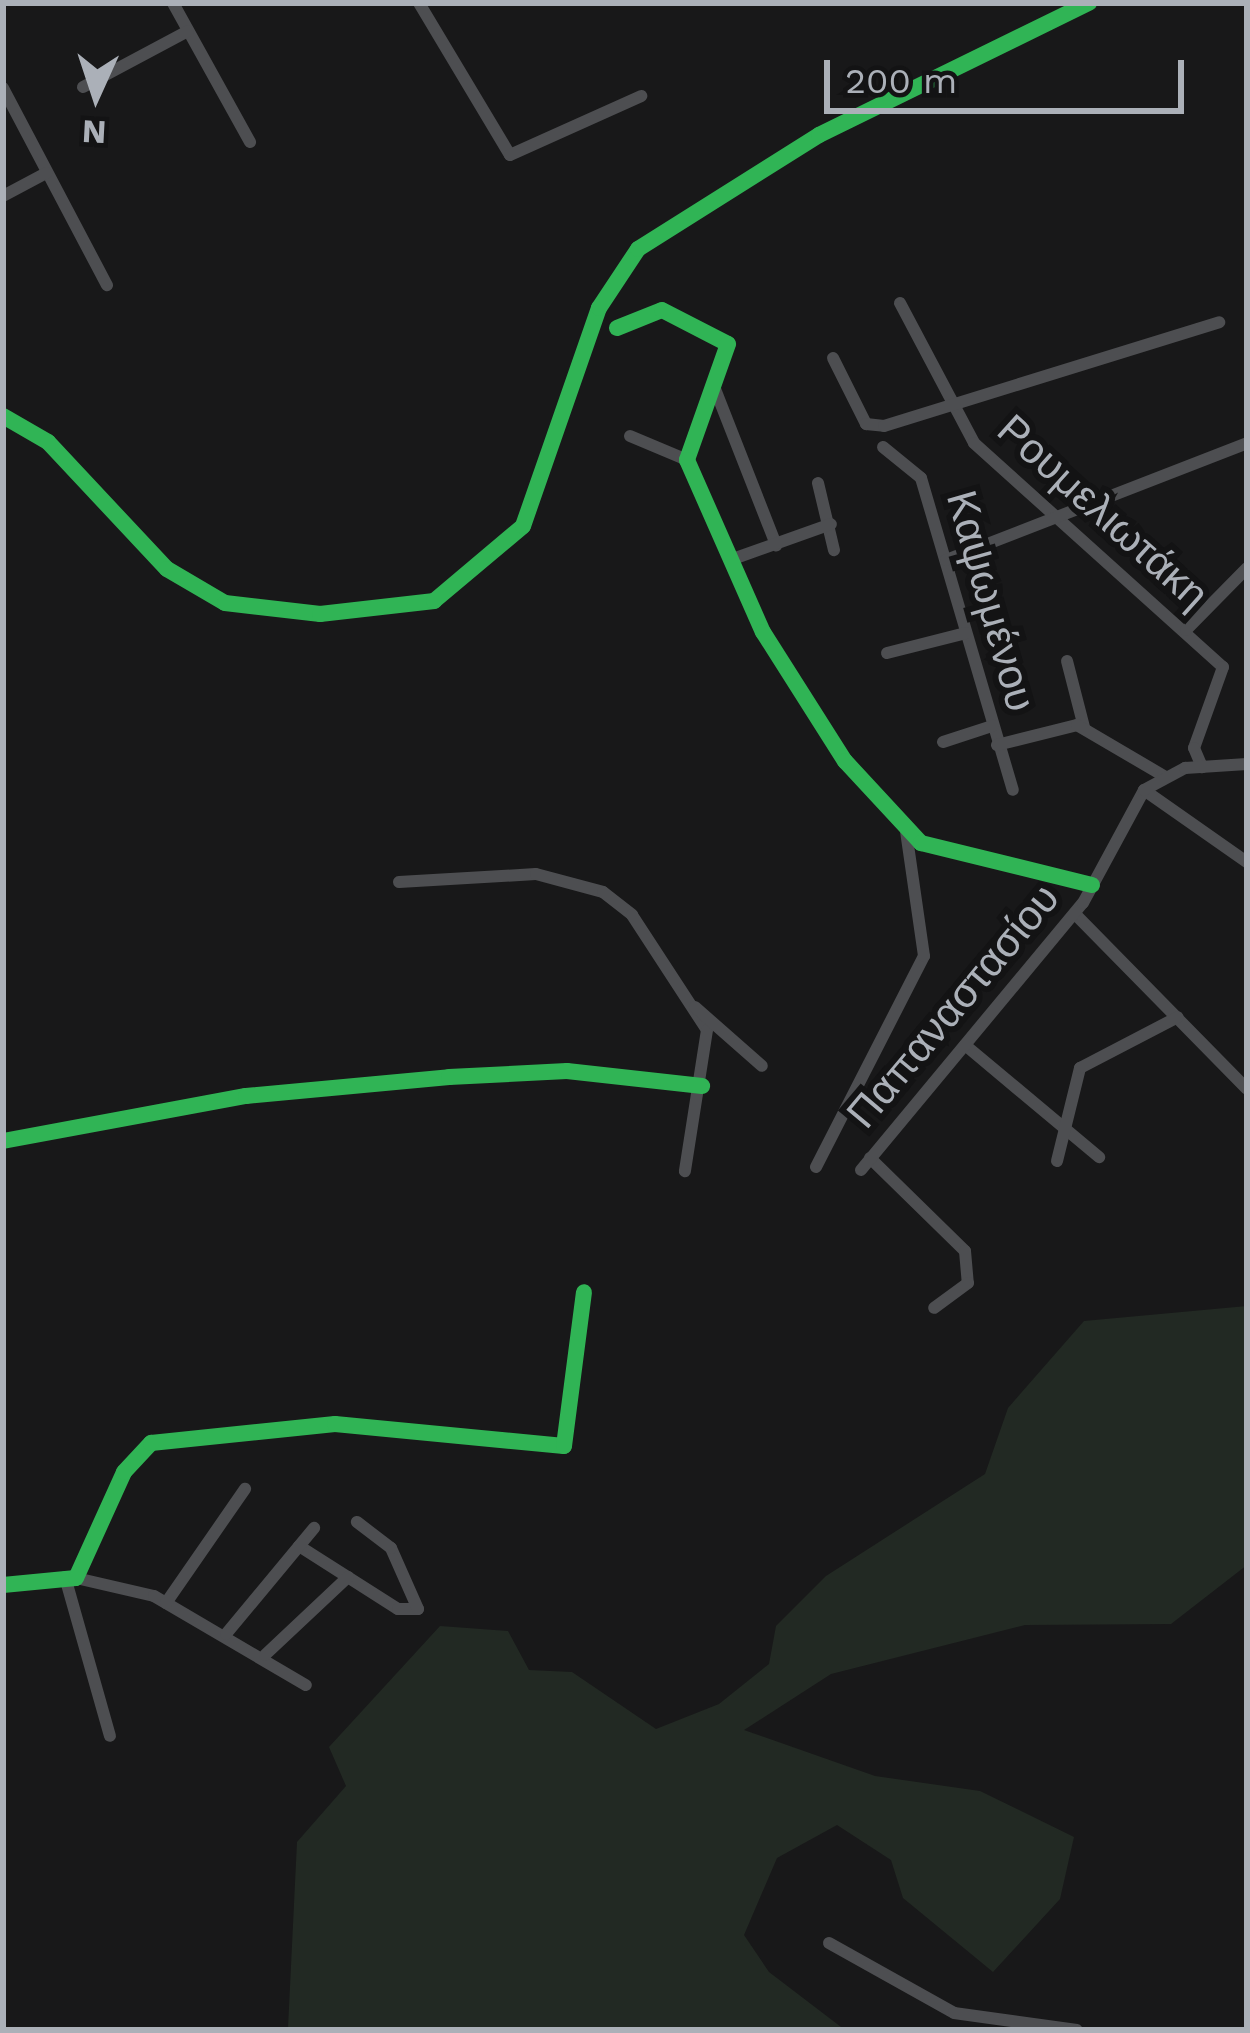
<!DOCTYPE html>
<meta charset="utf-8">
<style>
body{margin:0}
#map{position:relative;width:1250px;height:2033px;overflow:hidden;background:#181819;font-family:"Work Sans",sans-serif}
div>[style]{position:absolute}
.green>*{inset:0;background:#222923}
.street>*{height:12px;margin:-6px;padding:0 6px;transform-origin:6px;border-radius:6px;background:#4d4e51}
.fast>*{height:16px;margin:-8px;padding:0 8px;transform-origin:8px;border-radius:8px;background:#30b455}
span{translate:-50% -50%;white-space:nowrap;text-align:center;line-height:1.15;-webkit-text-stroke:12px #131314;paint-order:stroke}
.street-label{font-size:42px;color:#abb0b8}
.frame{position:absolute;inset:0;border:6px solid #abb0b8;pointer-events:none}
.north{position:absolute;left:36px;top:36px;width:120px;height:120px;-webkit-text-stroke:9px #131314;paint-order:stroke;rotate:183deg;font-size:33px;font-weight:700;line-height:48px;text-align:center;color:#abb0b8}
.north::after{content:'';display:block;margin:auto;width:42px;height:54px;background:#abb0b8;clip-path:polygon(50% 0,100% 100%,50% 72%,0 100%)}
.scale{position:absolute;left:824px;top:60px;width:360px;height:54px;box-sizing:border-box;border:6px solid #abb0b8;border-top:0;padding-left:15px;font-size:36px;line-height:42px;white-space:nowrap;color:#abb0b8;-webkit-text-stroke:9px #131314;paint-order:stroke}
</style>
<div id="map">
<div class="green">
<i style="clip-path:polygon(1247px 1306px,1247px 1565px,1171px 1624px,1025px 1625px,831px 1674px,744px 1730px,875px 1776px,980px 1791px,1074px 1837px,1060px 1899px,993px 1972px,903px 1898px,891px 1860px,837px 1825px,777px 1858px,744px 1935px,769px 1972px,845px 2030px,288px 2028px,297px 1842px,346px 1786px,329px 1747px,440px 1626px,508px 1631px,529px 1670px,572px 1672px,656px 1729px,719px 1704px,769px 1664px,776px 1626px,826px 1576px,985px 1474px,1008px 1408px,1084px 1321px)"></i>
</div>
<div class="street">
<i style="left:173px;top:3px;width:159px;rotate:61deg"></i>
<i style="left:419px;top:3px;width:177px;rotate:59.1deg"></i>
<i style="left:510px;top:155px;width:144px;rotate:-24.2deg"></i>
<i style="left:83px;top:87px;width:119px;rotate:-28.1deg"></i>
<i style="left:3px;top:88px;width:223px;rotate:62.2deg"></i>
<i style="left:3px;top:196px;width:49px;rotate:-28.1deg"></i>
<i style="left:900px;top:303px;width:158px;rotate:62.1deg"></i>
<i style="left:974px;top:443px;width:335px;rotate:42deg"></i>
<i style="left:1223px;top:667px;width:86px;rotate:109.7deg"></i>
<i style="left:1194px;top:748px;width:21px;rotate:67deg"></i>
<i style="left:833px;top:358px;width:74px;rotate:63.4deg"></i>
<i style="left:866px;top:424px;width:18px;rotate:6deg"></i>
<i style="left:884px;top:426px;width:351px;rotate:-17.2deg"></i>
<i style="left:715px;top:389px;width:168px;rotate:68.6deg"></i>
<i style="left:630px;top:436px;width:62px;rotate:22.8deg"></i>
<i style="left:883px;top:447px;width:49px;rotate:39.2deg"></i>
<i style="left:921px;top:478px;width:325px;rotate:73.6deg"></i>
<i style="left:818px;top:483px;width:69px;rotate:76.6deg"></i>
<i style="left:730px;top:560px;width:107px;rotate:-19.6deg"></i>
<i style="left:946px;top:560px;width:323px;rotate:-21.2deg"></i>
<i style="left:1186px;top:630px;width:87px;rotate:-45.5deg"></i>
<i style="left:887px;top:653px;width:81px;rotate:-14.2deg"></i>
<i style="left:1067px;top:661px;width:68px;rotate:75.6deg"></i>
<i style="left:943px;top:742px;width:52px;rotate:-18.1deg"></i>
<i style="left:997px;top:745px;width:82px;rotate:-14deg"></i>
<i style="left:1077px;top:725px;width:101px;rotate:30.4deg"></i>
<i style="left:1144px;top:790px;width:126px;rotate:35deg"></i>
<i style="left:399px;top:882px;width:137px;rotate:-3.3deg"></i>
<i style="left:536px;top:874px;width:69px;rotate:15deg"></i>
<i style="left:603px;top:892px;width:37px;rotate:38deg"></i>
<i style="left:632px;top:915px;width:137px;rotate:56.9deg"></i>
<i style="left:707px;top:1030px;width:143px;rotate:98.9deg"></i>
<i style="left:1075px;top:914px;width:245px;rotate:45.5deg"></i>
<i style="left:695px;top:1007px;width:89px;rotate:41.4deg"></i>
<i style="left:965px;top:1045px;width:175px;rotate:39.9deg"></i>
<i style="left:870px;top:1158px;width:133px;rotate:44.4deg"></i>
<i style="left:965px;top:1251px;width:32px;rotate:85deg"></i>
<i style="left:968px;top:1283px;width:42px;rotate:143.7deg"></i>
<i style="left:1057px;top:1161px;width:96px;rotate:-76.1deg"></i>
<i style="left:1080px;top:1068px;width:110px;rotate:-27.5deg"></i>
<i style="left:816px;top:1167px;width:237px;rotate:-62.9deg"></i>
<i style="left:924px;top:956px;width:126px;rotate:-98.2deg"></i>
<i style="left:861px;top:1170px;width:347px;rotate:-50.3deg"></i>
<i style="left:1083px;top:903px;width:128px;rotate:-61.6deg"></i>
<i style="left:1144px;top:790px;width:47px;rotate:-28.2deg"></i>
<i style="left:1185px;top:768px;width:62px;rotate:-3.7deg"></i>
<i style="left:299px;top:1546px;width:117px;rotate:32.5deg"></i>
<i style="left:398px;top:1609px;width:20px"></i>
<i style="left:418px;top:1609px;width:67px;rotate:-113.9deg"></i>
<i style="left:391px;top:1548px;width:43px;rotate:-142.6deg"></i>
<i style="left:65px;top:1577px;width:165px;rotate:74.2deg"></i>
<i style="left:76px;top:1578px;width:80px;rotate:13deg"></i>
<i style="left:154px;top:1596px;width:176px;rotate:30.4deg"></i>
<i style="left:166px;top:1603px;width:139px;rotate:-55.3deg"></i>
<i style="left:226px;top:1634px;width:138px;rotate:-50.3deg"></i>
<i style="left:265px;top:1655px;width:114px;rotate:-43.2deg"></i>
<i style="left:829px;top:1943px;width:143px;rotate:29.2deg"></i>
<i style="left:954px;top:2013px;width:124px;rotate:7.9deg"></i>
</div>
<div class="fast">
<i style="left:617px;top:328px;width:48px;rotate:-21.8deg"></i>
<i style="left:662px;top:310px;width:74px;rotate:27.3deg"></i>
<i style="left:728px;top:344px;width:123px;rotate:109.5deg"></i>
<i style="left:687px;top:460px;width:188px;rotate:66.2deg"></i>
<i style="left:763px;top:632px;width:153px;rotate:57.6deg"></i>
<i style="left:845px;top:761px;width:112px;rotate:47.2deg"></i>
<i style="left:921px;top:843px;width:176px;rotate:13.8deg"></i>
<i style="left:3px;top:416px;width:52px;rotate:30deg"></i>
<i style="left:48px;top:442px;width:174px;rotate:46.9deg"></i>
<i style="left:167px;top:569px;width:67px;rotate:30.4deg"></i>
<i style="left:225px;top:603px;width:96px;rotate:6.6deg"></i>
<i style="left:320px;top:614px;width:115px;rotate:-6.5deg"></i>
<i style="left:434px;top:601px;width:116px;rotate:-40.1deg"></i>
<i style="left:523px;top:526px;width:231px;rotate:-70.8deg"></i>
<i style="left:599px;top:308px;width:71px;rotate:-56.5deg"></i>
<i style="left:638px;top:249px;width:214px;rotate:-32.2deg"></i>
<i style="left:819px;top:135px;width:301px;rotate:-26.1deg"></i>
<i style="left:3px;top:1141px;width:247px;rotate:-10.5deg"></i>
<i style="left:246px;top:1096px;width:204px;rotate:-5.3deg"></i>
<i style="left:449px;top:1077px;width:118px;rotate:-2.9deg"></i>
<i style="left:567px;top:1071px;width:136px;rotate:6.3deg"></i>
<i style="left:3px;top:1585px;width:73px;rotate:-5.5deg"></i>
<i style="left:76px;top:1578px;width:116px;rotate:-65.6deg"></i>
<i style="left:124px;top:1472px;width:40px;rotate:-47deg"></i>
<i style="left:151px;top:1443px;width:185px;rotate:-5.9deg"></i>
<i style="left:335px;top:1424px;width:230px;rotate:5.5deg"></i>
<i style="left:564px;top:1446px;width:155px;rotate:-82.6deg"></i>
</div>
<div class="street-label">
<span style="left:1103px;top:512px;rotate:42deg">Ρουμελιωτάκη</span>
<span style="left:991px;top:601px;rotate:74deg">Καψωμένου</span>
<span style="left:953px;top:1006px;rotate:-50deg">Παπαναστασίου</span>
</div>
<div class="frame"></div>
<div class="north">N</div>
<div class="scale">200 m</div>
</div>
